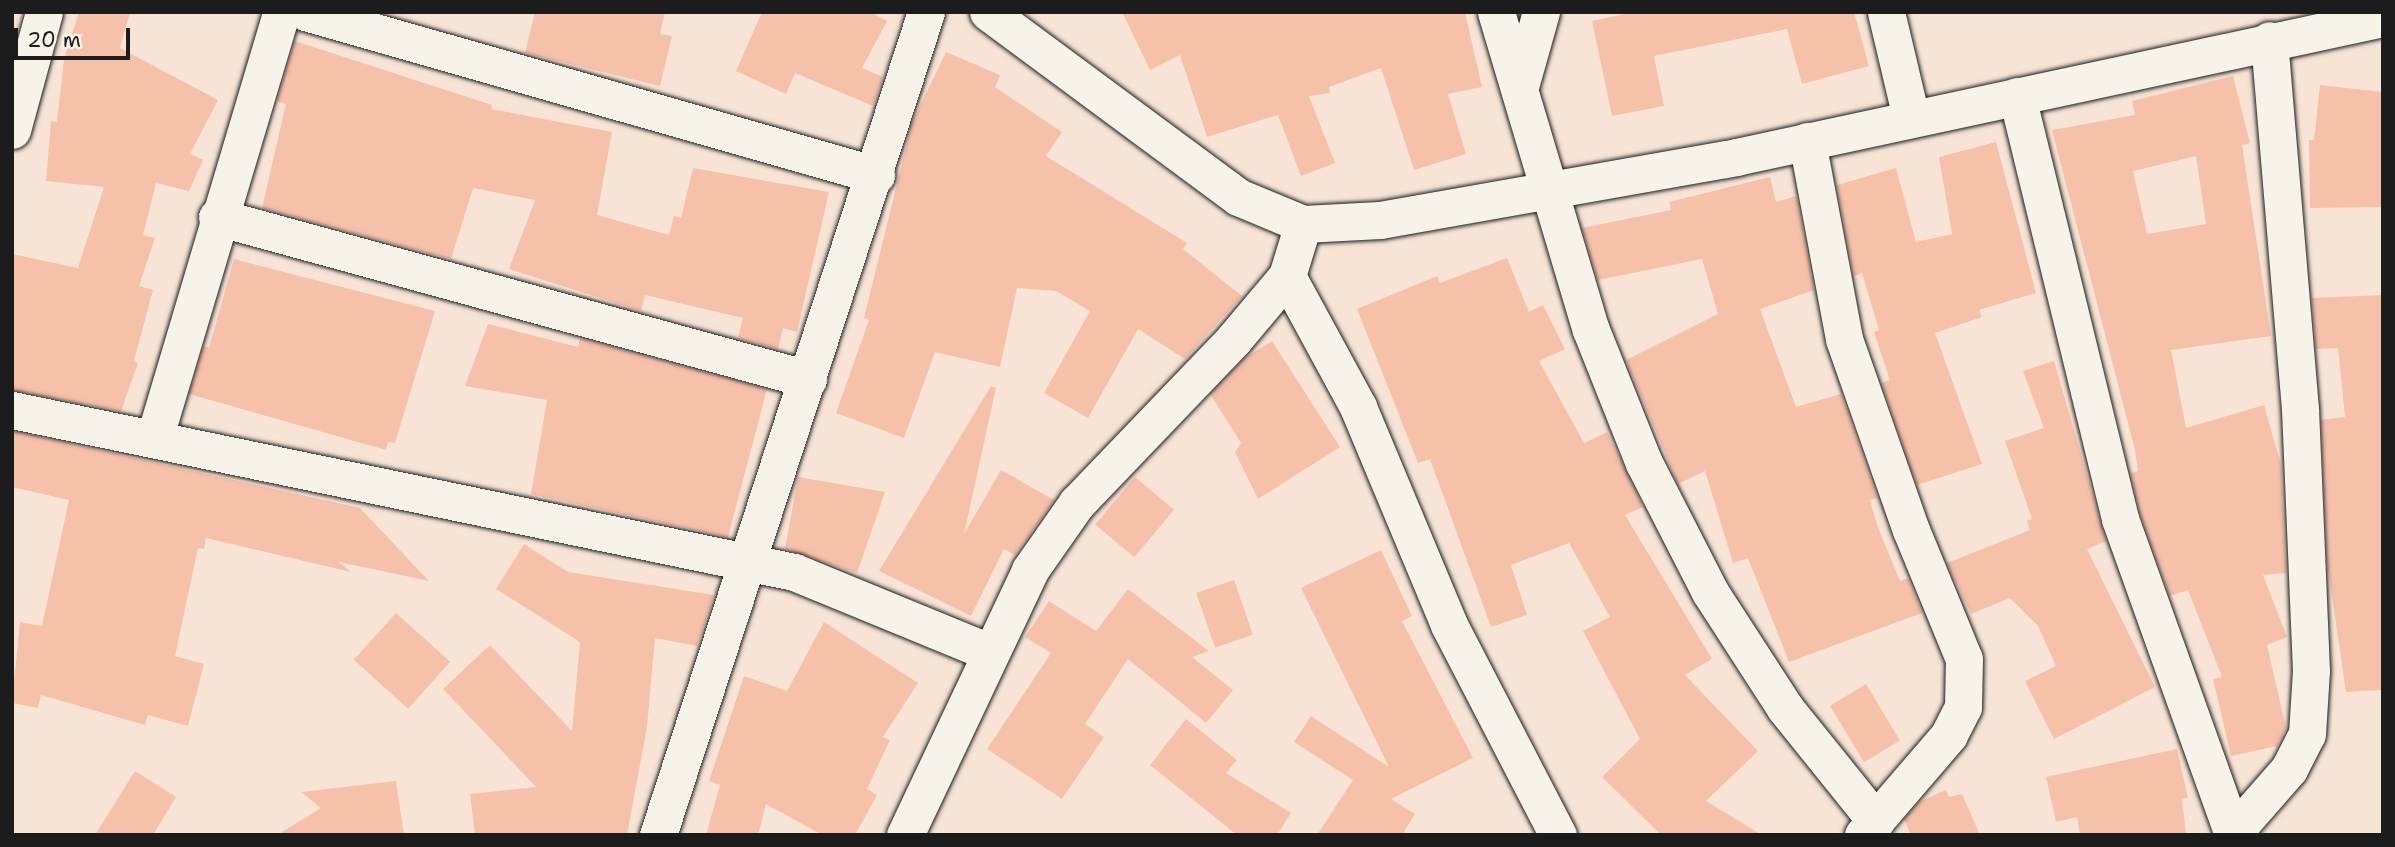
<!DOCTYPE html>
<style>
body{margin:0}
#map{position:relative;width:2395px;height:847px;overflow:hidden;background:#f7e4d5;font-family:"Shantell Sans",sans-serif}
div>[style]{position:absolute}
.building>*{inset:0;background:#f6c1a9;transform-origin:0 0}
.roads{filter:drop-shadow(0 0 2px #1c1c1c) drop-shadow(0 0 2px #1c1c1c)}
.minor>*{height:37px;margin:-18.5px;padding:0 18.5px;transform-origin:18.5px;border-radius:18.5px;background:#f7f3e8}
span{translate:-50% -50%;white-space:nowrap;text-align:center;line-height:1.15;-webkit-text-stroke:7px #f7f3e8;paint-order:stroke}
.frame{position:absolute;inset:0;border:14px solid #1c1c1c;pointer-events:none}
.scale{position:absolute;left:14px;top:28px;width:116px;height:32px;box-sizing:border-box;border:4px solid #1c1c1c;border-top:0;padding-left:9px;font-size:21px;line-height:24px;white-space:nowrap;color:#1c1c1c;-webkit-text-stroke:5px #f7f3e8;paint-order:stroke}
</style>
<div id="map">
<div class="building">
<i style="clip-path:polygon(79px 12px,130px 12px,120px 48px,218px 100px,190px 154px,203px 160px,189px 191px,156px 183px,143px 235px,155px 238px,139px 286px,153px 290px,134px 361px,138px 363px,121px 411px,12px 390px,12px 254px,78px 268px,104px 187px,46px 181px,51px 121px,57px 122px,64px 59px)"></i>
<i style="clip-path:polygon(535px 12px,665px 12px,660px 34px,672px 36px,660px 86px,525px 53px)"></i>
<i style="clip-path:polygon(762px 12px,870px 12px,887px 21px,862px 68px,883px 77px,873px 106px,795px 73px,786px 94px,736px 71px)"></i>
<i style="clip-path:polygon(1122px 12px,1465px 12px,1482px 87px,1448px 94px,1466px 154px,1414px 170px,1381px 68px,1329px 87px,1330px 93px,1309px 96px,1335px 163px,1301px 176px,1278px 115px,1207px 137px,1180px 55px,1150px 70px)"></i>
<i style="clip-path:polygon(1635px 12px,1854px 12px,1869px 66px,1802px 84px,1787px 29px,1654px 56px,1664px 106px,1612px 116px,1592px 21px)"></i>
<i style="clip-path:polygon(295px 41px,492px 105px,491px 109px,612px 132px,597px 215px,669px 235px,674px 216px,681px 218px,693px 168px,829px 192px,797px 332px,783px 328px,778px 349px,738px 338px,743px 318px,645px 295px,641px 311px,509px 269px,535px 200px,473px 188px,451px 259px,262px 208px,286px 104px,277px 101px)"></i>
<i style="clip-path:polygon(946px 52px,1000px 75px,995px 87px,1062px 132px,1046px 156px,1187px 243px,1183px 249px,1242px 296px,1185px 359px,1138px 329px,1088px 418px,1044px 393px,1090px 311px,1056px 291px,1017px 288px,1000px 367px,935px 352px,904px 438px,836px 413px,869px 320px,864px 318px,912px 123px)"></i>
<i style="clip-path:polygon(evenodd,2233px 76px,2250px 143px,2242px 145px,2271px 336px,2171px 350px,2186px 428px,2264px 405px,2281px 465px,2286px 573px,2263px 575px,2287px 637px,2267px 645px,2286px 728px,2277px 746px,2231px 756px,2213px 679px,2222px 677px,2188px 590px,2170px 596px,2140px 513px,2131px 473px,2138px 471px,2135px 450px,2052px 130px,2135px 115px,2132px 101px,2233px 76px,2196px 156px,2206px 224px,2147px 234px,2133px 171px,2196px 156px)"></i>
<i style="clip-path:polygon(2320px 85px,2383px 92px,2383px 207px,2310px 208px,2309px 140px,2314px 140px)"></i>
<i style="clip-path:polygon(1996px 142px,2036px 293px,1979px 310px,1982px 317px,1935px 333px,1982px 464px,1917px 485px,1882px 383px,1890px 380px,1874px 332px,1879px 330px,1862px 273px,1854px 276px,1837px 185px,1896px 168px,1916px 242px,1952px 234px,1939px 157px)"></i>
<i style="clip-path:polygon(1770px 177px,1776px 202px,1796px 196px,1814px 290px,1760px 309px,1796px 407px,1841px 394px,1877px 498px,1870px 500px,1877px 525px,1900px 581px,1908px 578px,1922px 613px,1789px 662px,1748px 558px,1733px 563px,1705px 471px,1678px 484px,1626px 360px,1718px 314px,1702px 259px,1598px 280px,1582px 228px,1671px 210px,1669px 202px)"></i>
<i style="clip-path:polygon(1507px 258px,1529px 312px,1543px 305px,1565px 349px,1539px 361px,1584px 443px,1607px 432px,1643px 507px,1625px 515px,1712px 659px,1685px 675px,1758px 751px,1706px 801px,1762px 835px,1661px 835px,1602px 777px,1640px 739px,1583px 631px,1610px 617px,1569px 543px,1511px 565px,1527px 615px,1491px 627px,1430px 459px,1418px 463px,1357px 309px,1437px 276px,1440px 283px)"></i>
<i style="clip-path:polygon(234px 259px,435px 311px,395px 443px,388px 442px,386px 450px,189px 394px,204px 346px,209px 348px)"></i>
<i style="clip-path:polygon(2383px 295px,2383px 690px,2346px 692px,2328px 569px,2321px 420px,2345px 417px,2338px 348px,2316px 349px,2312px 298px)"></i>
<i style="clip-path:polygon(488px 324px,578px 347px,580px 339px,589px 341px,767px 389px,728px 537px,531px 494px,547px 400px,465px 386px)"></i>
<i style="clip-path:polygon(1272px 341px,1340px 447px,1258px 499px,1235px 452px,1241px 443px,1210px 394px,1245px 358px)"></i>
<i style="clip-path:polygon(2054px 361px,2106px 541px,2087px 549px,2155px 687px,2054px 739px,2025px 681px,2056px 666px,2038px 626px,2010px 598px,1971px 614px,1947px 563px,2030px 530px,2027px 521px,2032px 519px,2005px 441px,2044px 428px,2023px 371px)"></i>
<i style="clip-path:polygon(991px 386px,996px 388px,964px 534px,1001px 470px,1054px 500px,1015px 555px,1004px 549px,971px 616px,879px 571px)"></i>
<i style="clip-path:polygon(12px 431px,360px 508px,429px 581px,339px 562px,351px 572px,206px 538px,204px 549px,198px 548px,175px 656px,204px 664px,188px 726px,148px 715px,145px 725px,41px 695px,38px 708px,12px 703px,20px 622px,42px 626px,69px 500px,12px 487px)"></i>
<i style="clip-path:polygon(798px 477px,885px 492px,857px 573px,785px 549px)"></i>
<i style="left:1135px;top:477px;width:51px;height:62px;rotate:40deg"></i>
<i style="clip-path:polygon(524px 544px,568px 572px,714px 595px,697px 646px,655px 638px,647px 727px,627px 835px,475px 835px,470px 794px,536px 787px,443px 689px,490px 645px,572px 731px,580px 642px,496px 589px)"></i>
<i style="clip-path:polygon(1381px 550px,1412px 616px,1402px 621px,1473px 758px,1391px 799px,1415px 814px,1402px 835px,1317px 835px,1353px 780px,1294px 742px,1311px 716px,1389px 767px,1301px 588px)"></i>
<i style="left:1234px;top:580px;width:58px;height:40px;rotate:71deg"></i>
<i style="clip-path:polygon(1128px 589px,1209px 651px,1192px 657px,1233px 690px,1206px 723px,1128px 659px,1085px 724px,1104px 737px,1062px 799px,987px 749px,1051px 653px,1025px 637px,1049px 601px,1096px 631px)"></i>
<i style="left:396px;top:613px;width:73px;height:63px;rotate:42deg"></i>
<i style="clip-path:polygon(824px 622px,918px 683px,883px 737px,890px 740px,867px 789px,877px 795px,855px 835px,822px 835px,766px 804px,758px 835px,706px 835px,720px 785px,709px 781px,744px 676px,787px 691px)"></i>
<i style="left:1866px;top:684px;width:66px;height:42px;rotate:59deg"></i>
<i style="clip-path:polygon(1186px 719px,1237px 760px,1226px 773px,1291px 813px,1277px 835px,1237px 835px,1150px 765px)"></i>
<i style="clip-path:polygon(2177px 749px,2188px 798px,2182px 799px,2186px 835px,2080px 835px,2077px 817px,2056px 822px,2046px 777px)"></i>
<i style="clip-path:polygon(135px 771px,176px 797px,153px 835px,95px 835px)"></i>
<i style="clip-path:polygon(396px 781px,404px 835px,277px 835px,321px 808px,301px 792px)"></i>
<i style="clip-path:polygon(1946px 790px,1949px 797px,1962px 794px,1980px 835px,1911px 835px,1904px 819px,1919px 802px)"></i>
</div>
<div class="roads">
<div class="minor">
<i style="left:305px;top:12px;width:594px;rotate:15.93deg"></i>
<i style="left:988px;top:12px;width:311px;rotate:36.5deg"></i>
<i style="left:1238px;top:197px;width:70px;rotate:22.6deg"></i>
<i style="left:1303px;top:224px;width:77px;rotate:-3deg"></i>
<i style="left:1380px;top:220px;width:362px;rotate:-10deg"></i>
<i style="left:1736px;top:157px;width:662px;rotate:-12.12deg"></i>
<i style="left:1496px;top:12px;width:332px;rotate:73.4deg"></i>
<i style="left:1591px;top:330px;width:143px;rotate:68.3deg"></i>
<i style="left:1644px;top:463px;width:145px;rotate:62.9deg"></i>
<i style="left:1710px;top:592px;width:138px;rotate:57.1deg"></i>
<i style="left:1785px;top:708px;width:145px;rotate:51.2deg"></i>
<i style="left:1886px;top:12px;width:109px;rotate:76.7deg"></i>
<i style="left:1521px;top:83px;width:74px;rotate:-74.3deg"></i>
<i style="left:2017px;top:96px;width:435px;rotate:76.3deg"></i>
<i style="left:2120px;top:519px;width:336px;rotate:70.3deg"></i>
<i style="left:12px;top:130px;width:122px;rotate:-74.8deg"></i>
<i style="left:1807px;top:141px;width:201px;rotate:79.4deg"></i>
<i style="left:1844px;top:339px;width:202px;rotate:70.7deg"></i>
<i style="left:1911px;top:530px;width:139px;rotate:67.7deg"></i>
<i style="left:1964px;top:659px;width:48px;rotate:91.2deg"></i>
<i style="left:1963px;top:707px;width:31px;rotate:117deg"></i>
<i style="left:1949px;top:735px;width:132px;rotate:130.7deg"></i>
<i style="left:217px;top:217px;width:613px;rotate:15.33deg"></i>
<i style="left:1287px;top:276px;width:149px;rotate:61.5deg"></i>
<i style="left:1358px;top:407px;width:236px;rotate:67.3deg"></i>
<i style="left:1449px;top:625px;width:237px;rotate:62.6deg"></i>
<i style="left:12px;top:410px;width:799px;rotate:11.7deg"></i>
<i style="left:794px;top:572px;width:211px;rotate:22.3deg"></i>
<i style="left:155px;top:436px;width:442px;rotate:-73.4deg"></i>
<i style="left:2233px;top:833px;width:85px;rotate:-48.8deg"></i>
<i style="left:2289px;top:769px;width:39px;rotate:-63deg"></i>
<i style="left:2307px;top:734px;width:63px;rotate:-86.4deg"></i>
<i style="left:2311px;top:671px;width:262px;rotate:-92.4deg"></i>
<i style="left:2300px;top:409px;width:370px;rotate:-94.8deg"></i>
<i style="left:658px;top:835px;width:866px;rotate:-71.96deg"></i>
<i style="left:905px;top:835px;width:293px;rotate:-64.7deg"></i>
<i style="left:1030px;top:570px;width:82px;rotate:-55deg"></i>
<i style="left:1077px;top:503px;width:227px;rotate:-46.2deg"></i>
<i style="left:1234px;top:339px;width:82px;rotate:-49.9deg"></i>
<i style="left:1287px;top:276px;width:54px;rotate:-72.9deg"></i>
</div>
</div>
<div class="frame"></div>
<div class="scale">20 m</div>
</div>
